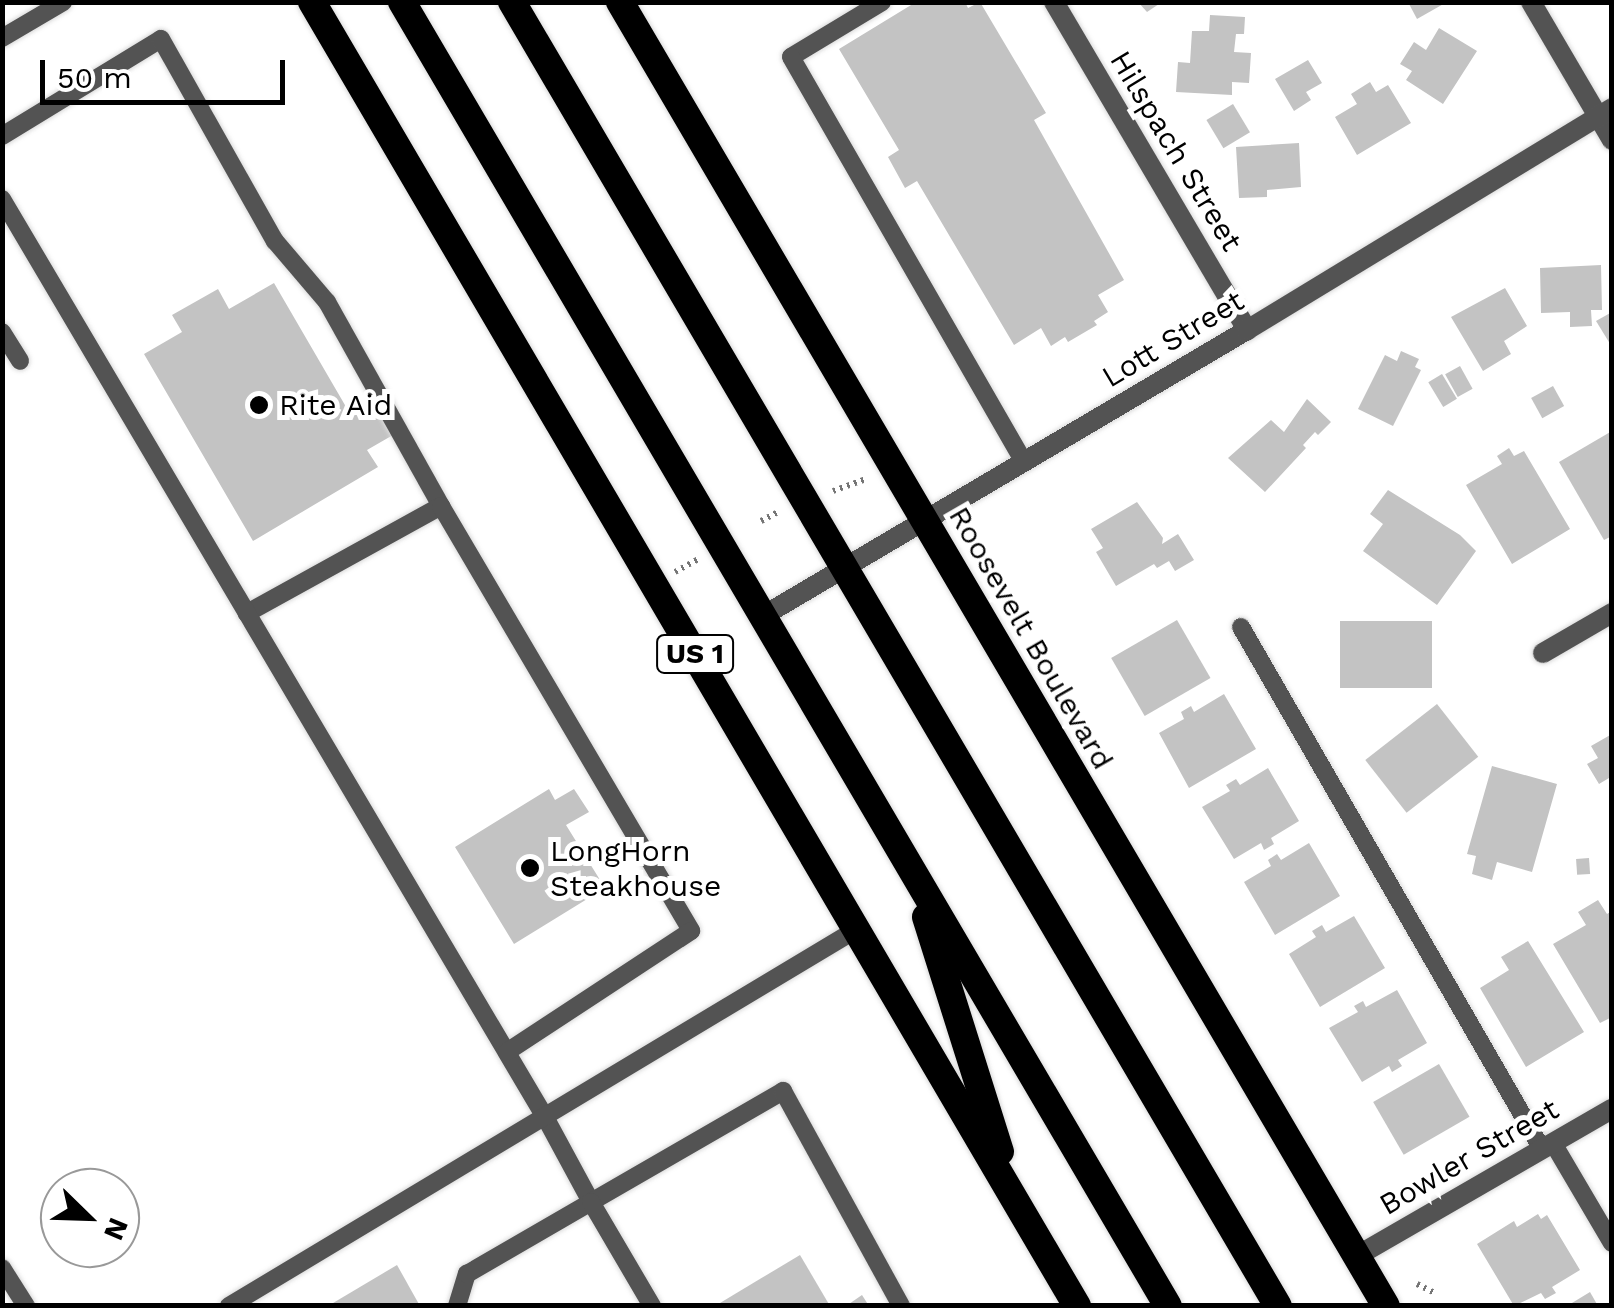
<!DOCTYPE html>
<style>
body{margin:0}
#map{position:relative;width:1614px;height:1308px;overflow:hidden;background:#fff;font-family:"Work Sans",sans-serif}
div>[style]{position:absolute}
.building>*{inset:0;background:#c3c3c3;transform-origin:0 0}
.path>*{height:6px;margin-top:-3px;transform-origin:0;background:repeating-linear-gradient(90deg,#757575 0 2.5px,transparent 0 7.5px)}
.roads{filter:drop-shadow(0 0 2px #dbdbdb) drop-shadow(0 0 2px #dbdbdb)}
.service>*{height:18px;margin:-9px;padding:0 9px;transform-origin:9px;border-radius:9px;background:#535353}
.minor>*{height:20px;margin:-10px;padding:0 10px;transform-origin:10px;border-radius:10px;background:#535353}
.trunk>*{height:28px;margin:-14px;padding:0 14px;transform-origin:14px;border-radius:14px;background:#000}
.dots>*{width:28px;height:28px;translate:-50% -50%;box-sizing:border-box;border:5px solid #fff;border-radius:50%}
span{translate:-50% -50%;white-space:nowrap;text-align:center;line-height:1.15;-webkit-text-stroke:10px #fff;paint-order:stroke}
.shield-label span{padding:2px 8px;background:#fff;border:2px solid;border-radius:8px;-webkit-text-stroke-width:0}
.shield-label{font-size:28px;color:#000;font-weight:700}
.street-label{font-size:30px;color:#000}
.poi-label{font-size:30px;color:#000}
.left{translate:0 -50%;text-align:left}
.frame{position:absolute;inset:0;border:5px solid #000;pointer-events:none}
.north{position:absolute;left:40px;top:1168px;width:100px;height:100px;box-sizing:border-box;background:#fff;border:2px solid #999;border-radius:50%;rotate:113deg;font-size:28px;font-weight:700;line-height:40px;text-align:center;color:#000}
.north::after{content:'';display:block;margin:auto;width:35px;height:45px;background:#000;clip-path:polygon(50% 0,100% 100%,50% 72%,0 100%)}
.scale{position:absolute;left:40px;top:60px;width:245px;height:45px;box-sizing:border-box;border:5px solid #000;border-top:0;padding-left:12px;font-size:30px;line-height:35px;white-space:nowrap;color:#000;-webkit-text-stroke:8px #fff;paint-order:stroke}
</style>
<div id="map">
<div class="building">
<i style="clip-path:polygon(916px 2px,965px 2px,968px 8px,980px 2px,1046px 113px,1034px 120px,1124px 280px,1098px 295px,1108px 312px,1094px 321px,1097px 325px,1068px 342px,1065px 337px,1051px 346px,1041px 328px,1014px 345px,917px 181px,905px 188px,888px 157px,899px 150px,839px 49px)"></i>
<i style="clip-path:polygon(1138px 2px,1162px 2px,1147px 12px)"></i>
<i style="clip-path:polygon(1408px 2px,1447px 2px,1417px 19px)"></i>
<i style="clip-path:polygon(1210px 15px,1245px 17px,1244px 34px,1236px 34px,1234px 52px,1251px 53px,1249px 83px,1232px 82px,1232px 95px,1176px 92px,1178px 62px,1190px 63px,1192px 31px,1209px 31px)"></i>
<i style="clip-path:polygon(1439px 28px,1477px 51px,1443px 104px,1406px 80px,1412px 71px,1400px 64px,1414px 42px,1426px 50px)"></i>
<i style="clip-path:polygon(1308px 60px,1322px 83px,1306px 92px,1311px 100px,1294px 111px,1275px 79px)"></i>
<i style="clip-path:polygon(1370px 82px,1376px 92px,1388px 85px,1411px 123px,1357px 155px,1335px 117px,1357px 104px,1351px 94px)"></i>
<i style="left:1233px;top:104px;width:33px;height:31px;rotate:59deg"></i>
<i style="clip-path:polygon(1299px 143px,1301px 187px,1267px 190px,1267px 197px,1239px 198px,1236px 147px)"></i>
<i style="clip-path:polygon(1601px 265px,1602px 310px,1591px 310px,1592px 326px,1570px 327px,1570px 312px,1541px 313px,1540px 268px)"></i>
<i style="clip-path:polygon(274px 283px,349px 412px,372px 398px,393px 435px,367px 450px,378px 467px,253px 541px,144px 354px,182px 332px,172px 315px,218px 289px,229px 309px)"></i>
<i style="clip-path:polygon(1505px 288px,1527px 326px,1504px 341px,1511px 354px,1483px 371px,1451px 317px)"></i>
<i style="clip-path:polygon(1612px 312px,1612px 347px,1596px 321px)"></i>
<i style="clip-path:polygon(1401px 351px,1419px 359px,1415px 367px,1421px 370px,1393px 426px,1358px 409px,1385px 355px,1397px 361px)"></i>
<i style="left:1460px;top:366px;width:26px;height:17px;rotate:61deg"></i>
<i style="left:1442px;top:374px;width:29px;height:16px;rotate:59deg"></i>
<i style="left:1553px;top:386px;width:23px;height:25px;rotate:61deg"></i>
<i style="clip-path:polygon(1307px 399px,1331px 422px,1318px 435px,1315px 432px,1303px 445px,1306px 448px,1265px 492px,1228px 458px,1271px 420px,1284px 432px)"></i>
<i style="clip-path:polygon(1612px 431px,1612px 536px,1604px 540px,1559px 462px)"></i>
<i style="clip-path:polygon(1509px 448px,1514px 456px,1524px 451px,1570px 529px,1512px 564px,1466px 485px,1502px 464px,1497px 456px)"></i>
<i style="clip-path:polygon(1388px 490px,1460px 535px,1476px 551px,1437px 605px,1363px 551px,1383px 524px,1370px 514px)"></i>
<i style="clip-path:polygon(1137px 502px,1163px 538px,1162px 544px,1178px 534px,1194px 560px,1175px 571px,1169px 561px,1157px 568px,1154px 564px,1116px 586px,1096px 552px,1103px 548px,1091px 529px)"></i>
<i style="left:1177px;top:620px;width:67px;height:76px;rotate:60deg"></i>
<i style="left:1432px;top:621px;width:67px;height:92px;rotate:90deg"></i>
<i style="clip-path:polygon(1224px 694px,1256px 749px,1189px 788px,1159px 733px,1184px 719px,1181px 712px,1191px 706px,1194px 712px)"></i>
<i style="left:1437px;top:704px;width:67px;height:91px;rotate:52deg"></i>
<i style="clip-path:polygon(1612px 734px,1612px 783px,1609px 778px,1599px 784px,1587px 764px,1598px 758px,1591px 746px)"></i>
<i style="clip-path:polygon(1492px 766px,1557px 784px,1532px 872px,1497px 862px,1492px 880px,1472px 874px,1476px 856px,1467px 854px)"></i>
<i style="clip-path:polygon(1268px 768px,1299px 821px,1271px 838px,1274px 844px,1264px 850px,1261px 843px,1234px 859px,1202px 807px,1230px 791px,1226px 785px,1236px 779px,1240px 785px)"></i>
<i style="clip-path:polygon(549px 789px,555px 800px,574px 789px,589px 812px,566px 825px,605px 888px,514px 944px,455px 847px)"></i>
<i style="clip-path:polygon(1309px 843px,1340px 896px,1275px 935px,1244px 882px,1271px 866px,1268px 860px,1277px 854px,1281px 860px)"></i>
<i style="left:1589px;top:858px;width:16px;height:13px;rotate:86deg"></i>
<i style="clip-path:polygon(1598px 900px,1607px 914px,1612px 911px,1612px 1017px,1600px 1023px,1553px 944px,1586px 925px,1578px 912px)"></i>
<i style="clip-path:polygon(1354px 916px,1385px 968px,1320px 1007px,1289px 954px,1316px 937px,1312px 931px,1322px 925px,1326px 932px)"></i>
<i style="clip-path:polygon(1528px 941px,1584px 1032px,1526px 1067px,1480px 988px,1509px 970px,1501px 957px)"></i>
<i style="clip-path:polygon(1397px 990px,1427px 1043px,1398px 1060px,1402px 1066px,1392px 1072px,1389px 1066px,1362px 1082px,1329px 1028px,1358px 1012px,1354px 1006px,1363px 1001px,1366px 1007px)"></i>
<i style="left:1439px;top:1064px;width:61px;height:76px;rotate:60deg"></i>
<i style="clip-path:polygon(1538px 1214px,1541px 1219px,1547px 1215px,1580px 1270px,1552px 1287px,1556px 1293px,1545px 1299px,1541px 1293px,1514px 1306px,1477px 1244px,1514px 1221px,1517px 1227px)"></i>
<i style="clip-path:polygon(800px 1255px,830px 1306px,715px 1306px)"></i>
<i style="clip-path:polygon(397px 1265px,420px 1306px,328px 1306px)"></i>
<i style="clip-path:polygon(1590px 1292px,1598px 1306px,1567px 1306px)"></i>
<i style="clip-path:polygon(862px 1295px,869px 1306px,846px 1306px)"></i>
</div>
<div class="path">
<i style="left:833px;top:491px;width:37px;rotate:-20deg"></i>
<i style="left:761px;top:521px;width:19px;rotate:-28deg"></i>
<i style="left:675px;top:572px;width:26px;rotate:-29deg"></i>
<i style="left:1417px;top:1284px;width:18px;rotate:27deg"></i>
</div>
<div class="roads">
<div class="service">
<i style="left:882px;top:2px;width:106px;rotate:148.9deg"></i>
<i style="left:791px;top:57px;width:467px;rotate:60.1deg"></i>
<i style="left:2px;top:38px;width:71px;rotate:-30.5deg"></i>
<i style="left:2px;top:136px;width:186px;rotate:-31.4deg"></i>
<i style="left:161px;top:39px;width:232px;rotate:60.6deg"></i>
<i style="left:275px;top:241px;width:80px;rotate:49.6deg"></i>
<i style="left:327px;top:302px;width:234px;rotate:60.8deg"></i>
<i style="left:441px;top:506px;width:222px;rotate:151.1deg"></i>
<i style="left:2px;top:199px;width:1067px;rotate:59.4deg"></i>
<i style="left:545px;top:1117px;width:97px;rotate:61.6deg"></i>
<i style="left:591px;top:1202px;width:222px;rotate:-30deg"></i>
<i style="left:783px;top:1091px;width:245px;rotate:61.2deg"></i>
<i style="left:2px;top:332px;width:34px;rotate:58deg"></i>
<i style="left:441px;top:506px;width:493px;rotate:59.5deg"></i>
<i style="left:691px;top:931px;width:220px;rotate:146.7deg"></i>
<i style="left:1241px;top:627px;width:603px;rotate:60.03deg"></i>
<i style="left:1553px;top:1143px;width:116px;rotate:59.5deg"></i>
<i style="left:2px;top:1268px;width:45px;rotate:57.7deg"></i>
<i style="left:229px;top:1306px;width:732px;rotate:-30.98deg"></i>
<i style="left:457px;top:1306px;width:34px;rotate:-73deg"></i>
<i style="left:467px;top:1274px;width:143px;rotate:-30.1deg"></i>
<i style="left:591px;top:1202px;width:121px;rotate:59.6deg"></i>
</div>
<div class="minor">
<i style="left:1054px;top:2px;width:381px;rotate:59.5deg"></i>
<i style="left:1531px;top:2px;width:160px;rotate:59.6deg"></i>
<i style="left:763px;top:616px;width:562px;rotate:-30.58deg"></i>
<i style="left:1247px;top:330px;width:427px;rotate:-31.3deg"></i>
<i style="left:1543px;top:653px;width:80px;rotate:-30.1deg"></i>
<i style="left:1357px;top:1256px;width:294px;rotate:-30deg"></i>
</div>
<div class="trunk">
<i style="left:312px;top:2px;width:1512px;rotate:59.6deg"></i>
<i style="left:402px;top:2px;width:1512px;rotate:59.57deg"></i>
<i style="left:512px;top:2px;width:1512px;rotate:59.57deg"></i>
<i style="left:620px;top:2px;width:1512px;rotate:59.57deg"></i>
<i style="left:926px;top:917px;width:246px;rotate:72.5deg"></i>
</div>
</div>
<div class="dots">
<i style="left:259px;top:405px;background:#000"></i>
<i style="left:530px;top:868px;background:#000"></i>
</div>
<div class="shield-label">
<span style="left:695px;top:654px">US 1</span>
</div>
<div class="street-label">
<span style="left:1176px;top:151px;rotate:59deg">Hilspach Street</span>
<span style="left:1173px;top:339px;rotate:-31deg">Lott Street</span>
<span style="left:1031px;top:638px;rotate:60deg">Roosevelt Boulevard</span>
<span style="left:1469px;top:1157px;rotate:-30deg">Bowler Street</span>
</div>
<div class="poi-label">
<span class="left" style="left:279px;top:405px">Rite Aid</span>
<span class="left" style="left:550px;top:868px">LongHorn<br>Steakhouse</span>
</div>
<div class="frame"></div>
<div class="north">N</div>
<div class="scale">50 m</div>
</div>
